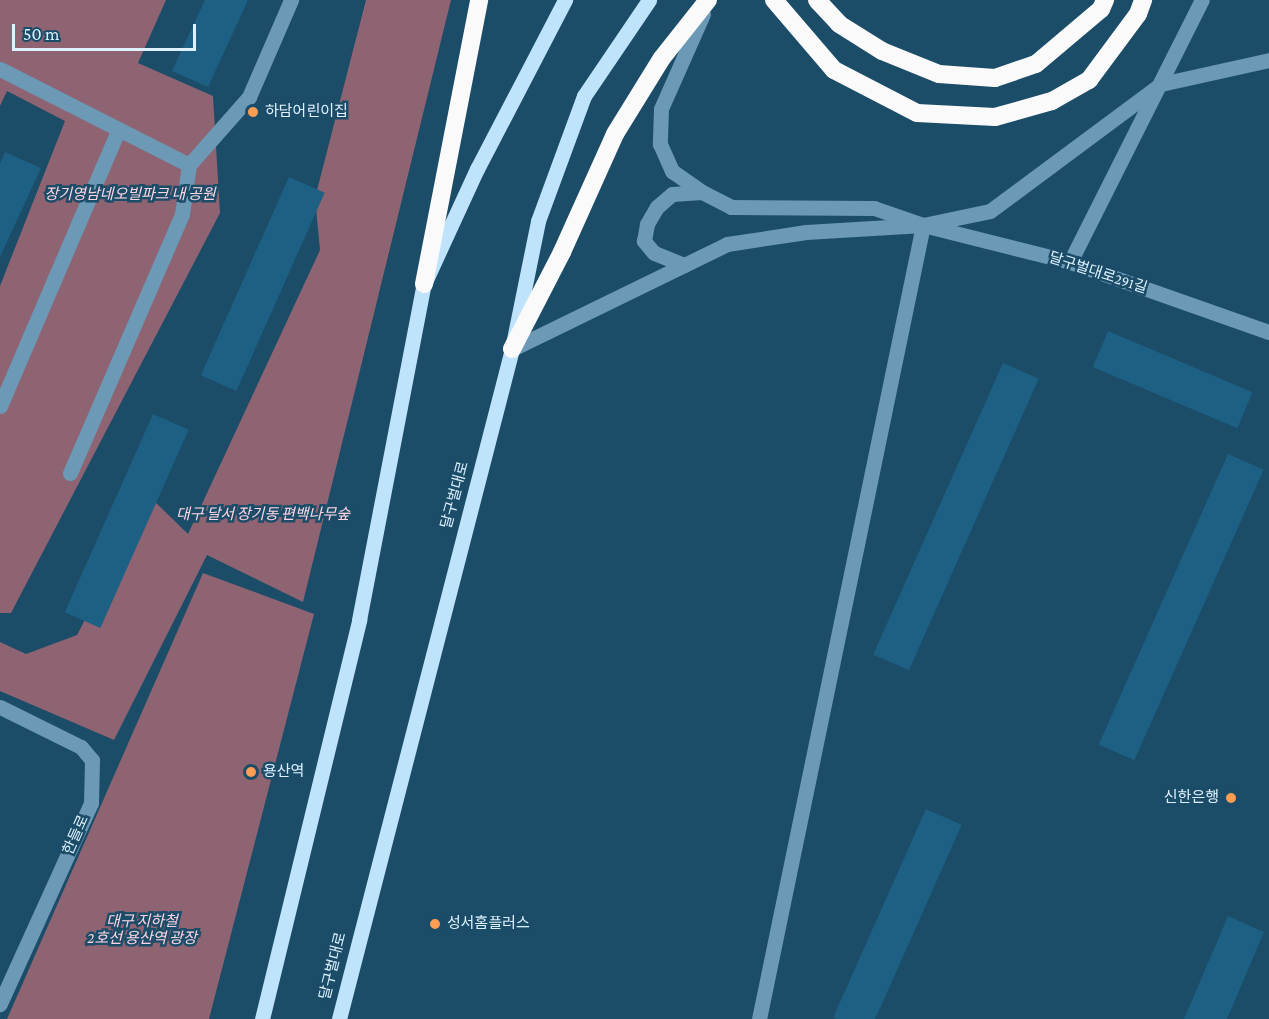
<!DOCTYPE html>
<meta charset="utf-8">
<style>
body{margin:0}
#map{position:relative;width:1269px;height:1019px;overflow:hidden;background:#1b4c68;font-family:"Crimson Pro","Noto Sans KR",serif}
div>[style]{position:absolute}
.green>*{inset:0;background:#8e6372}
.building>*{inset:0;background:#1d6084;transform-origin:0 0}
.minor>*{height:15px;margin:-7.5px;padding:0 7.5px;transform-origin:7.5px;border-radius:7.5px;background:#6b99b6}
.major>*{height:15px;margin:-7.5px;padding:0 7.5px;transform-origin:7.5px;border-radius:7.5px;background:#bee3fa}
.highway>*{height:18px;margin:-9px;padding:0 9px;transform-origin:9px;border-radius:9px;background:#fafafa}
.dots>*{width:16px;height:16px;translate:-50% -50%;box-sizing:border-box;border:3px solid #1b4c68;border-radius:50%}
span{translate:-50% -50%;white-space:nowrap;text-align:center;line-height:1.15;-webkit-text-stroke:5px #1b4c68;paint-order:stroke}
.poi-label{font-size:15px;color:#ddf1fe}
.left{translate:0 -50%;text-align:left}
.right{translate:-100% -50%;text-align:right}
.park-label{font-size:15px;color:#fed6e3;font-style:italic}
.street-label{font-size:15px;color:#ddf1fe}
.scale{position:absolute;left:12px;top:24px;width:184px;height:27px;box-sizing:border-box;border:3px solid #ddf1fe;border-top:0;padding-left:8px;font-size:18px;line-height:21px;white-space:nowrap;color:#ddf1fe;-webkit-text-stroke:4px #1b4c68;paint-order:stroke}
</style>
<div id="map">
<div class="green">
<i style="clip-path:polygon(0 0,166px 0,138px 63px,213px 96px,220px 213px,11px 613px,0 613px,0 286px,65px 121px,7px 91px,0 106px)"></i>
<i style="clip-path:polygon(366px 0,451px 0,303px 602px,207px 555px,114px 740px,0 691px,0 642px,26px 654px,77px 635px,149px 496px,188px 534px,320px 250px,315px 198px)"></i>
<i style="clip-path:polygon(203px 573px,314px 614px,209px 1019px,7px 1019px)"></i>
</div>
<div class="building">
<i style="clip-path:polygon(205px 0,248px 0,208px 87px,172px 71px)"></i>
<i style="clip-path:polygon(5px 152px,41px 168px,0 257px,0 164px)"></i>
<i style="left:289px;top:177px;width:39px;height:217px;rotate:24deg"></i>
<i style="left:1108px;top:331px;width:157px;height:39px;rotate:23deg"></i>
<i style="left:1003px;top:363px;width:39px;height:319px;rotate:24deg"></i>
<i style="left:153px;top:414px;width:39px;height:217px;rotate:24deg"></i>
<i style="left:1228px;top:454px;width:39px;height:318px;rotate:24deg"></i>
<i style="left:926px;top:809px;width:39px;height:228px;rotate:24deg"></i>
<i style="clip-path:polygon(1228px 916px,1264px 932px,1227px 1019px,1184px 1019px)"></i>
</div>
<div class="minor">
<i style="left:703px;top:14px;width:104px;rotate:113.9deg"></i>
<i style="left:661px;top:109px;width:35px;rotate:92deg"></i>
<i style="left:660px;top:144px;width:30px;rotate:66deg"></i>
<i style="left:672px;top:171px;width:37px;rotate:35deg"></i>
<i style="left:702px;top:192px;width:33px;rotate:27deg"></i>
<i style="left:731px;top:207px;width:143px;rotate:0.4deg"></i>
<i style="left:874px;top:208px;width:52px;rotate:19.1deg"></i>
<i style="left:923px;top:225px;width:152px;rotate:14.1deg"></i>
<i style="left:1070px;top:262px;width:211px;rotate:19.4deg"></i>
<i style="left:0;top:69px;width:212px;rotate:26.9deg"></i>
<i style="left:1070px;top:262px;width:293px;rotate:-63.3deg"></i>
<i style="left:684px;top:265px;width:32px;rotate:-158deg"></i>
<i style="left:654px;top:253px;width:16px;rotate:-130deg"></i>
<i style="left:644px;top:241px;width:17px;rotate:-80deg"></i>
<i style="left:647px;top:224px;width:20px;rotate:-60deg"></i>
<i style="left:657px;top:207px;width:20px;rotate:-41deg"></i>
<i style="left:672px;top:194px;width:30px;rotate:-4deg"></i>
<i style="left:512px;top:349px;width:239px;rotate:-26deg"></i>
<i style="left:727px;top:244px;width:80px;rotate:-8.6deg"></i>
<i style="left:806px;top:232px;width:117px;rotate:-3.4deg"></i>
<i style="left:923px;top:225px;width:68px;rotate:-11.8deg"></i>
<i style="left:990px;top:211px;width:213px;rotate:-36.6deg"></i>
<i style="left:1161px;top:84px;width:111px;rotate:-12.5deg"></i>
<i style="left:0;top:406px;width:301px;rotate:-66.8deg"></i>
<i style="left:70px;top:473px;width:282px;rotate:-66.6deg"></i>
<i style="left:182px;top:214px;width:49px;rotate:-81.9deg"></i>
<i style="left:189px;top:165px;width:91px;rotate:-48.6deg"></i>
<i style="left:249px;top:97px;width:106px;rotate:-66.6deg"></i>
<i style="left:0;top:707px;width:90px;rotate:26.3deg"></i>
<i style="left:81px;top:747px;width:17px;rotate:50deg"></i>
<i style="left:92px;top:760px;width:43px;rotate:91.3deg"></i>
<i style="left:91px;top:803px;width:221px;rotate:114.4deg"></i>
<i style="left:759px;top:1019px;width:811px;rotate:-78.33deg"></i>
</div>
<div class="major">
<i style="left:262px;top:1019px;width:411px;rotate:-76.3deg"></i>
<i style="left:359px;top:620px;width:342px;rotate:-79.1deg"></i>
<i style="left:424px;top:284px;width:127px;rotate:-65.3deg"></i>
<i style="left:477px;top:169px;width:191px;rotate:-62.5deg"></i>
<i style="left:339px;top:1019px;width:692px;rotate:-75.52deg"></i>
<i style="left:512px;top:349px;width:131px;rotate:-78.5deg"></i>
<i style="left:538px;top:221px;width:133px;rotate:-69.8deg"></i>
<i style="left:584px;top:96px;width:116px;rotate:-55.9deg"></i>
</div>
<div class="highway">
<i style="left:774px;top:0;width:92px;rotate:49.4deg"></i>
<i style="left:834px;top:70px;width:93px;rotate:27.4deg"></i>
<i style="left:917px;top:113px;width:78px;rotate:2.9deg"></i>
<i style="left:995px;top:117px;width:59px;rotate:-15.7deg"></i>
<i style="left:1052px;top:101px;width:43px;rotate:-29.6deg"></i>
<i style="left:1089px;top:80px;width:82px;rotate:-53.4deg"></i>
<i style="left:1138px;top:14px;width:15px;rotate:-70deg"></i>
<i style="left:817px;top:0;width:33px;rotate:47deg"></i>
<i style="left:839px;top:24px;width:51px;rotate:32.1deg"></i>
<i style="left:882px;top:51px;width:61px;rotate:22deg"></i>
<i style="left:939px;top:74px;width:56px;rotate:4.1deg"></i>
<i style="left:995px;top:78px;width:43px;rotate:-18.9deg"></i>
<i style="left:1036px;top:64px;width:85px;rotate:-40.2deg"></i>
<i style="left:1101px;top:9px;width:10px;rotate:-66deg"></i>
<i style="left:424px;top:284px;width:289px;rotate:-79deg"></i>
<i style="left:512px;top:349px;width:109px;rotate:-62.7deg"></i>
<i style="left:562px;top:252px;width:129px;rotate:-65.8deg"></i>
<i style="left:615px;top:134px;width:89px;rotate:-58.3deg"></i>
<i style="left:662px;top:58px;width:74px;rotate:-51.6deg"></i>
</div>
<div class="dots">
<i style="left:253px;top:112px;background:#fc9d53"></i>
<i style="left:251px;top:772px;background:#fc9d53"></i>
<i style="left:1231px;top:798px;background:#fc9d53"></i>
<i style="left:435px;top:924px;background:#fc9d53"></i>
</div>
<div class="poi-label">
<span class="left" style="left:265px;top:112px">하담어린이집</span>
<span class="left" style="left:263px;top:772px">용산역</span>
<span class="right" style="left:1219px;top:798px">신한은행</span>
<span class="left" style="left:447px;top:924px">성서홈플러스</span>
</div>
<div class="park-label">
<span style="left:130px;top:195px">장기영남네오빌파크 내 공원</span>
<span style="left:263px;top:515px">대구 달서 장기동 편백나무숲</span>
<span style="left:142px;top:930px">대구 지하철<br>2호선 용산역 광장</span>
</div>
<div class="street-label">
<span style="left:1098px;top:273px;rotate:18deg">달구벌대로291길</span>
<span style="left:455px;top:495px;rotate:-75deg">달구벌대로</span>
<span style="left:76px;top:835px;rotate:-66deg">한들로</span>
<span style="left:333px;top:966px;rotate:-76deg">달구벌대로</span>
</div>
<div class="scale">50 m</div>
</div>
